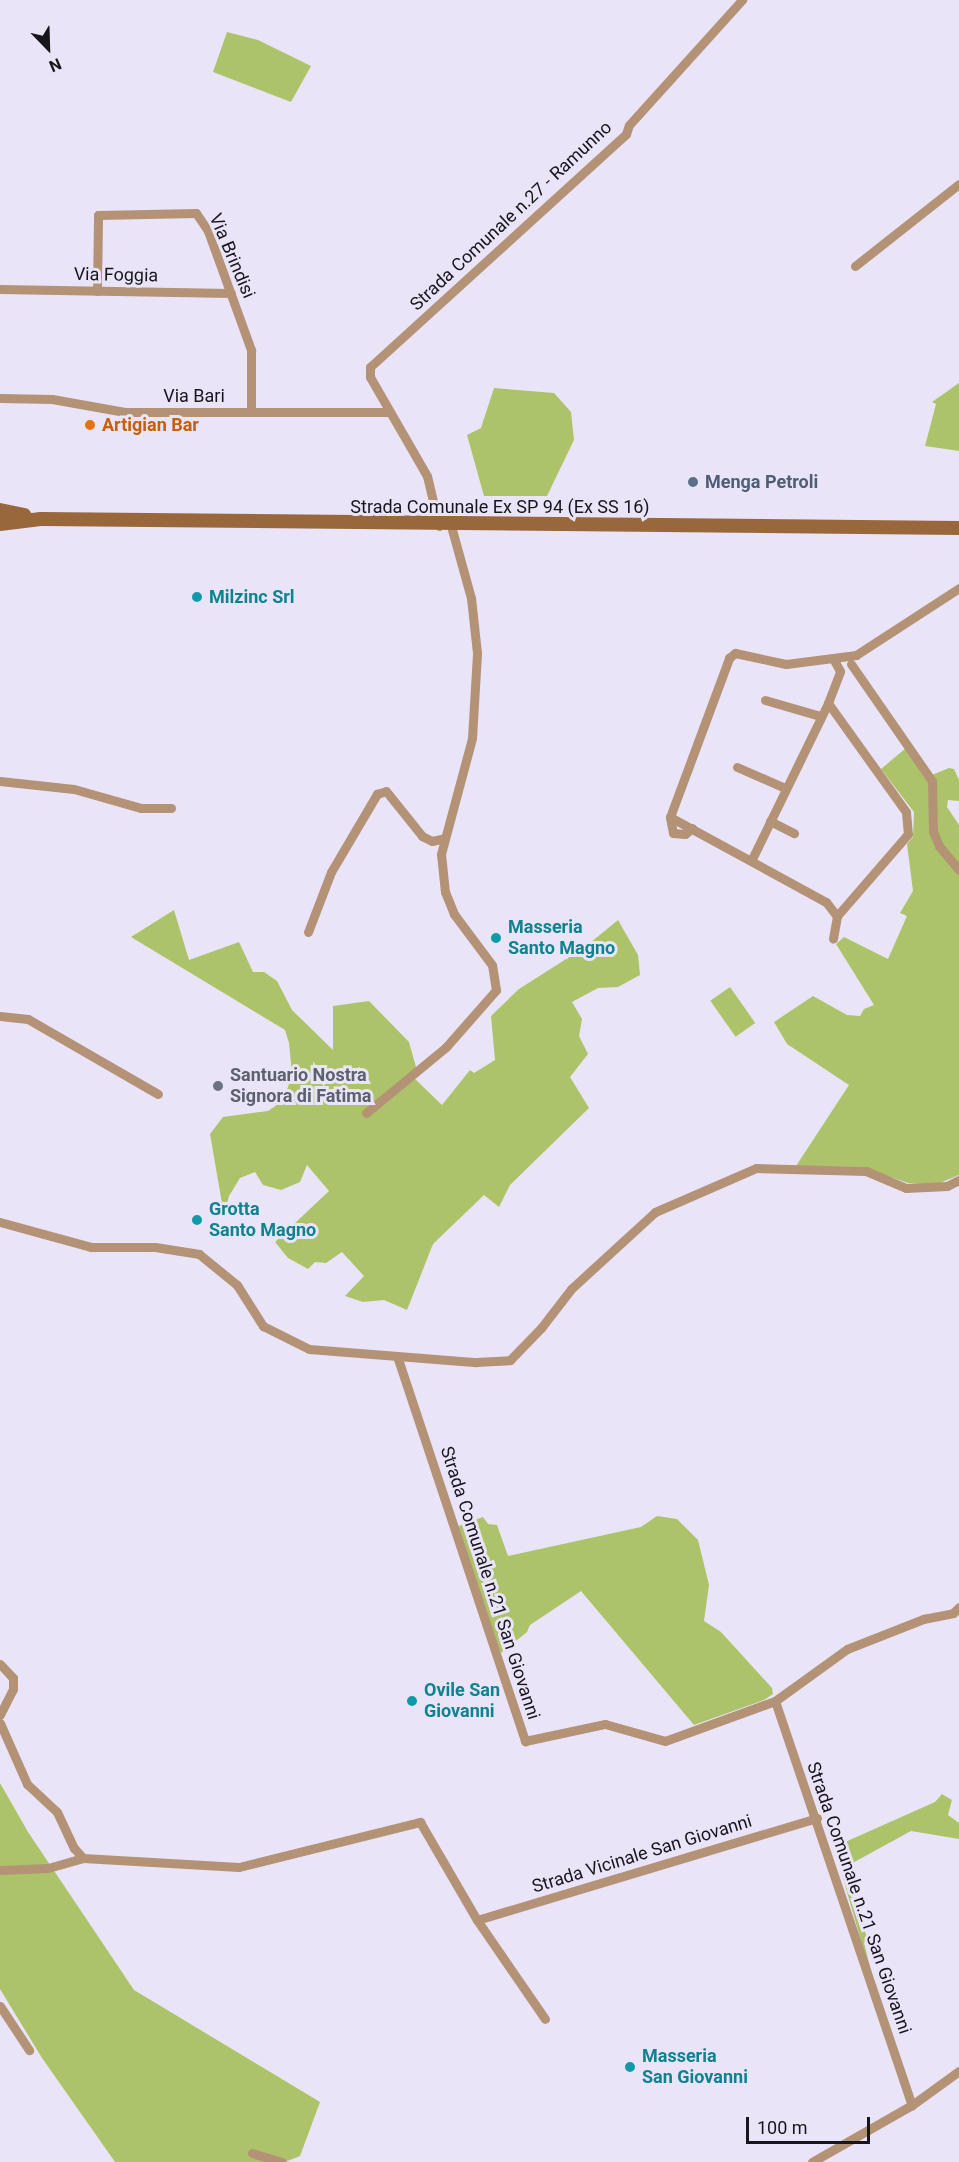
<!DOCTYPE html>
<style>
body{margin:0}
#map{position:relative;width:959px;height:2162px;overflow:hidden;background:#eae4f9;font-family:Roboto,sans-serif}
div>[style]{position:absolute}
.green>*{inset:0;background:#acc36a;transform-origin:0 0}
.minor>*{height:9px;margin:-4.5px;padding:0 4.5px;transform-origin:4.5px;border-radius:4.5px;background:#b49276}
.secondary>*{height:14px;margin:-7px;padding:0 7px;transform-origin:7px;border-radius:7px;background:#98683c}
.dots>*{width:16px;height:16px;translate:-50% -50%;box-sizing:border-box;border:3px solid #eae4f9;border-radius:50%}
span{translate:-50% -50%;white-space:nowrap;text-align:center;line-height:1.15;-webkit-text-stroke:6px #eae4f9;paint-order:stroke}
.street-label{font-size:18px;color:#18161d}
.food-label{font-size:18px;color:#c56008;font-weight:700}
.left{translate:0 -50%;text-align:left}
.service-label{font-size:18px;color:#4e5e75;font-weight:700}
.culture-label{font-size:18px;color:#0d838f;font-weight:700}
.worship-label{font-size:18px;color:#5b616d;font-weight:700}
.north{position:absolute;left:18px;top:18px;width:60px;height:60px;-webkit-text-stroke:4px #eae4f9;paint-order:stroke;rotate:157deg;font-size:16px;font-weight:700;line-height:24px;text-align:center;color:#18161d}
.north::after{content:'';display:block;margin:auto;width:21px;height:27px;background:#18161d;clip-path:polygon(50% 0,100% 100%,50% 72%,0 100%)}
.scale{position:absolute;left:746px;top:2117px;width:124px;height:27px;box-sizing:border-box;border:3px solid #18161d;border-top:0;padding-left:8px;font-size:18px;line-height:21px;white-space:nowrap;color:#18161d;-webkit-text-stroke:4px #eae4f9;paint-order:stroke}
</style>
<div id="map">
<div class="green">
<i style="clip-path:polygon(227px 32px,258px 40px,311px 66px,291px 102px,213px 72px)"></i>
<i style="clip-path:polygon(959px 383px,959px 451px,925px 446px,936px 404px,932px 402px)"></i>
<i style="clip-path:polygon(494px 388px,554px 393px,571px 412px,574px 440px,547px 496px,484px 496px,467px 435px,481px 428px)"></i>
<i style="clip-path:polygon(906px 748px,927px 777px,949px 768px,954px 769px,959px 780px,959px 801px,948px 800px,947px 807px,959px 825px,959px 1175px,935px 1185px,908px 1183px,862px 1167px,796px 1166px,849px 1085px,787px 1044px,774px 1022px,813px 996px,847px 1015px,860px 1016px,864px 1009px,874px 1005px,836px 944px,844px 937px,888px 959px,907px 916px,900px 913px,913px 891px,907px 844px,913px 837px,914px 812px,881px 769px)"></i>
<i style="clip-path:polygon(174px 910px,189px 960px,239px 942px,253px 972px,264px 972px,277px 981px,292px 1010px,333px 1050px,333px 1006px,369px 1001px,409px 1042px,416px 1067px,413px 1077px,442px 1105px,470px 1070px,474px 1073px,495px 1060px,491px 1016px,519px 989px,585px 947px,618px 920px,638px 955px,640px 975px,618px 987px,598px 988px,572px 1002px,582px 1019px,579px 1036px,588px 1054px,570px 1077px,589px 1108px,510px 1185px,499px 1207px,484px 1195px,433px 1244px,407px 1310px,384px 1300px,363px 1302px,345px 1296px,364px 1276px,342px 1252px,326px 1263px,315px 1262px,308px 1269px,288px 1258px,275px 1242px,329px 1191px,307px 1165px,300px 1182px,281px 1190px,263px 1185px,255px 1172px,240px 1178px,229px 1196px,224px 1215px,210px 1134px,223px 1117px,268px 1111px,284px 1100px,292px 1074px,289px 1043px,285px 1030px,131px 937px)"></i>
<i style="left:730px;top:987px;width:44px;height:24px;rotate:55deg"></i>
<i style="clip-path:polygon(657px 1516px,677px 1519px,698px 1540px,709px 1585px,704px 1621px,721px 1632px,772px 1688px,773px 1694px,764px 1700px,694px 1725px,581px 1591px,530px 1625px,527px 1632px,501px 1653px,475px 1595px,456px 1527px,483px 1517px,488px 1524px,497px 1525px,508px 1556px,641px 1527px)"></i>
<i style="clip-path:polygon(0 1783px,28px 1832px,134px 1990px,320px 2102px,300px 2156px,285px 2162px,115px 2162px,42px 2058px,0 1989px)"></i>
<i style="clip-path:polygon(942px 1794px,952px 1800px,948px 1815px,959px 1823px,959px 1839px,911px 1831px,847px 1866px,844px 1877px,867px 1937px,864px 1943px,881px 2010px,834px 1847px,935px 1802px)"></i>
</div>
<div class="minor">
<i style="left:855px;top:266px;width:132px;rotate:-38.3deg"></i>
<i style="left:0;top:289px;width:231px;rotate:1deg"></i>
<i style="left:97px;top:291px;width:76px;rotate:-89.2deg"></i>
<i style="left:98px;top:215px;width:98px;rotate:-1.2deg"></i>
<i style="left:196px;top:213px;width:22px;rotate:56deg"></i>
<i style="left:208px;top:231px;width:127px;rotate:70.1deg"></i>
<i style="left:251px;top:350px;width:62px;rotate:90deg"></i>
<i style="left:0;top:398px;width:52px;rotate:1.1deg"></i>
<i style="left:52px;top:399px;width:74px;rotate:10.1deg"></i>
<i style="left:125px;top:412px;width:264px"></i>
<i style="left:439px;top:526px;width:51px;rotate:-103.5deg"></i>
<i style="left:427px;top:476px;width:114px;rotate:-119.9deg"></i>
<i style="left:370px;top:377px;width:10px;rotate:-90deg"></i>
<i style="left:370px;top:367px;width:346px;rotate:-42.3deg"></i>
<i style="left:626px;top:134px;width:9px;rotate:-72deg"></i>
<i style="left:629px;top:125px;width:169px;rotate:-47.9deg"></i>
<i style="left:851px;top:664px;width:142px;rotate:55.3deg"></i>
<i style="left:932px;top:781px;width:50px;rotate:88.9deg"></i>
<i style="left:933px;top:831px;width:16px;rotate:68deg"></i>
<i style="left:939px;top:846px;width:31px;rotate:50deg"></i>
<i style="left:765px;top:700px;width:57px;rotate:16.2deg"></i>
<i style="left:828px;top:703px;width:134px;rotate:54.4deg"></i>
<i style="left:906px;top:812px;width:22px;rotate:85deg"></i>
<i style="left:908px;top:834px;width:108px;rotate:130.9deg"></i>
<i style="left:837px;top:916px;width:23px;rotate:100deg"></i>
<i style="left:737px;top:767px;width:52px;rotate:23.6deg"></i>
<i style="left:0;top:781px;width:74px;rotate:6.2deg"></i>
<i style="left:74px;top:789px;width:70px;rotate:15.8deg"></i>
<i style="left:141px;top:808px;width:30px"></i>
<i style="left:670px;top:817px;width:178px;rotate:28.6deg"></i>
<i style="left:826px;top:902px;width:18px;rotate:52deg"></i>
<i style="left:770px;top:821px;width:27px;rotate:27deg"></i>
<i style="left:692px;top:828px;width:9px;rotate:139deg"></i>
<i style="left:685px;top:834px;width:12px;rotate:-175deg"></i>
<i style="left:673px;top:833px;width:16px;rotate:-101deg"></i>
<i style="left:670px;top:817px;width:170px;rotate:-69.6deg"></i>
<i style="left:729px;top:658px;width:8px;rotate:-40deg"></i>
<i style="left:735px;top:653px;width:52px;rotate:12.2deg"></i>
<i style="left:786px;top:664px;width:71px;rotate:-7.3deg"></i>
<i style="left:856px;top:655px;width:123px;rotate:-33deg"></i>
<i style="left:752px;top:859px;width:174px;rotate:-64deg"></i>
<i style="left:828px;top:703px;width:34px;rotate:-69deg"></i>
<i style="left:840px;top:671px;width:13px;rotate:-119deg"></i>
<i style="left:308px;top:932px;width:64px;rotate:-69deg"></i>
<i style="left:331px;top:872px;width:91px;rotate:-59.5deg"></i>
<i style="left:377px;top:794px;width:9px;rotate:-18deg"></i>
<i style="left:386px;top:791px;width:58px;rotate:51.3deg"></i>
<i style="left:422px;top:836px;width:11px;rotate:27deg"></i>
<i style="left:432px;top:841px;width:13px;rotate:-13deg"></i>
<i style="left:0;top:1016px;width:28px;rotate:6deg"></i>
<i style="left:28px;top:1019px;width:150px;rotate:30deg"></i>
<i style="left:366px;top:1113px;width:104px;rotate:-39.5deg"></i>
<i style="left:446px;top:1047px;width:76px;rotate:-48.7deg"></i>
<i style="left:496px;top:990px;width:25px;rotate:-99deg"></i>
<i style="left:492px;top:965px;width:64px;rotate:-126.7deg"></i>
<i style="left:454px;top:914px;width:24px;rotate:-112deg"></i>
<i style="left:445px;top:892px;width:38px;rotate:-96deg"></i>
<i style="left:441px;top:854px;width:120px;rotate:-75deg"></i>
<i style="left:472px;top:738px;width:85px;rotate:-86.6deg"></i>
<i style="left:477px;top:653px;width:55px;rotate:-96.2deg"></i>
<i style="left:471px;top:598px;width:75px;rotate:-105.5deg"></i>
<i style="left:0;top:1222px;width:94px;rotate:15.4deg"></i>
<i style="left:91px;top:1247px;width:64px"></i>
<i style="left:155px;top:1247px;width:45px;rotate:9deg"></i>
<i style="left:199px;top:1254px;width:49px;rotate:39.2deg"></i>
<i style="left:237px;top:1285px;width:49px;rotate:57.6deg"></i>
<i style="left:263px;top:1326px;width:51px;rotate:26.6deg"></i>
<i style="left:309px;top:1349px;width:168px;rotate:4.5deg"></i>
<i style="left:476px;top:1362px;width:34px;rotate:-3deg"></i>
<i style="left:510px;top:1360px;width:45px;rotate:-45.9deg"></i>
<i style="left:541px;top:1328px;width:49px;rotate:-52.4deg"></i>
<i style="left:571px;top:1289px;width:114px;rotate:-42.5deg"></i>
<i style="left:655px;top:1212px;width:110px;rotate:-23.5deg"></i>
<i style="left:756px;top:1168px;width:110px;rotate:1.6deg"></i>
<i style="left:866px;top:1171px;width:43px;rotate:23deg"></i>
<i style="left:906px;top:1188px;width:41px;rotate:-2.8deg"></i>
<i style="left:947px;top:1186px;width:13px;rotate:-27deg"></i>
<i style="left:398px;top:1359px;width:403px;rotate:71.6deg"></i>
<i style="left:525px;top:1741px;width:82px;rotate:-12deg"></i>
<i style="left:605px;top:1724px;width:62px;rotate:15.8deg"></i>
<i style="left:665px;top:1741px;width:117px;rotate:-20deg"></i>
<i style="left:775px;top:1701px;width:89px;rotate:-35.8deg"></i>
<i style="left:847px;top:1649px;width:82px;rotate:-21.5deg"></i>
<i style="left:923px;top:1619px;width:31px;rotate:-11deg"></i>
<i style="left:953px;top:1613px;width:8px;rotate:-45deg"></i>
<i style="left:0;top:1664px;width:19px;rotate:47deg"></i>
<i style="left:13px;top:1678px;width:11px;rotate:90deg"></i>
<i style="left:13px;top:1689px;width:29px;rotate:117deg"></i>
<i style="left:775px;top:1701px;width:427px;rotate:71.3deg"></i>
<i style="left:0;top:1723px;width:67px;rotate:66.1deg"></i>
<i style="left:27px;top:1784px;width:41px;rotate:43deg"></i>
<i style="left:57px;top:1812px;width:40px;rotate:65deg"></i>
<i style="left:74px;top:1848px;width:13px;rotate:48deg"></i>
<i style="left:0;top:1870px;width:48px;rotate:-2.4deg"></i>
<i style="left:48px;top:1868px;width:36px;rotate:-16deg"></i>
<i style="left:83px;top:1858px;width:156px;rotate:3.3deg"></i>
<i style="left:239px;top:1867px;width:187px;rotate:-14deg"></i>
<i style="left:420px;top:1822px;width:113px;rotate:59.8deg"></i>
<i style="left:477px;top:1920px;width:120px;rotate:55.5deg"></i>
<i style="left:477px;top:1920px;width:355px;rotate:-16.7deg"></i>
<i style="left:0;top:2006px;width:53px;rotate:56.6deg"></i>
<i style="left:252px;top:2153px;width:31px;rotate:17deg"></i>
<i style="left:812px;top:2162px;width:115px;rotate:-29.7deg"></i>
<i style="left:912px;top:2105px;width:58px;rotate:-35.9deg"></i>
</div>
<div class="secondary">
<i style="left:0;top:510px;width:25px;rotate:12deg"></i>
<i style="left:0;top:524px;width:41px;rotate:-7deg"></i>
<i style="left:41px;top:519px;width:918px;rotate:0.56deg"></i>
</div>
<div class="dots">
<i style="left:90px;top:425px;background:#e8710a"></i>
<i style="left:693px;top:482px;background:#5c6f8a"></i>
<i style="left:197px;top:597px;background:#0f9aa8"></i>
<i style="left:496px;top:938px;background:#0f9aa8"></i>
<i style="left:218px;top:1086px;background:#6b7280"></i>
<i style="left:197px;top:1220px;background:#0f9aa8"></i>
<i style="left:412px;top:1701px;background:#0f9aa8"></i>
<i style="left:630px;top:2067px;background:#0f9aa8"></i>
</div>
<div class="street-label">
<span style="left:511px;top:216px;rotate:-43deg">Strada Comunale n.27 - Ramunno</span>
<span style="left:232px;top:256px;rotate:67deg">Via Brindisi</span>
<span style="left:116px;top:275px;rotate:1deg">Via Foggia</span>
<span style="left:194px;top:396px">Via Bari</span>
<span style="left:500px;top:507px">Strada Comunale Ex SP 94 (Ex SS 16)</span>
<span style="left:490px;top:1583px;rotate:72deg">Strada Comunale n.21 San Giovanni</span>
<span style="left:642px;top:1854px;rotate:-17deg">Strada Vicinale San Giovanni</span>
<span style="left:859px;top:1898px;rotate:71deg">Strada Comunale n.21 San Giovanni</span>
</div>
<div class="food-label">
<span class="left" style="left:102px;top:425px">Artigian Bar</span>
</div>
<div class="service-label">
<span class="left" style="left:705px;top:482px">Menga Petroli</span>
</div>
<div class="culture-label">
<span class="left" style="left:209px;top:597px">Milzinc Srl</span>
<span class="left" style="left:508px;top:938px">Masseria<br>Santo Magno</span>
<span class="left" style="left:209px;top:1220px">Grotta<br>Santo Magno</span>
<span class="left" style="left:424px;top:1701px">Ovile San<br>Giovanni</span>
<span class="left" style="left:642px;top:2067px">Masseria<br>San Giovanni</span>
</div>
<div class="worship-label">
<span class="left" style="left:230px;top:1086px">Santuario Nostra<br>Signora di Fatima</span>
</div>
<div class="north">N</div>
<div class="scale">100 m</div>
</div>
